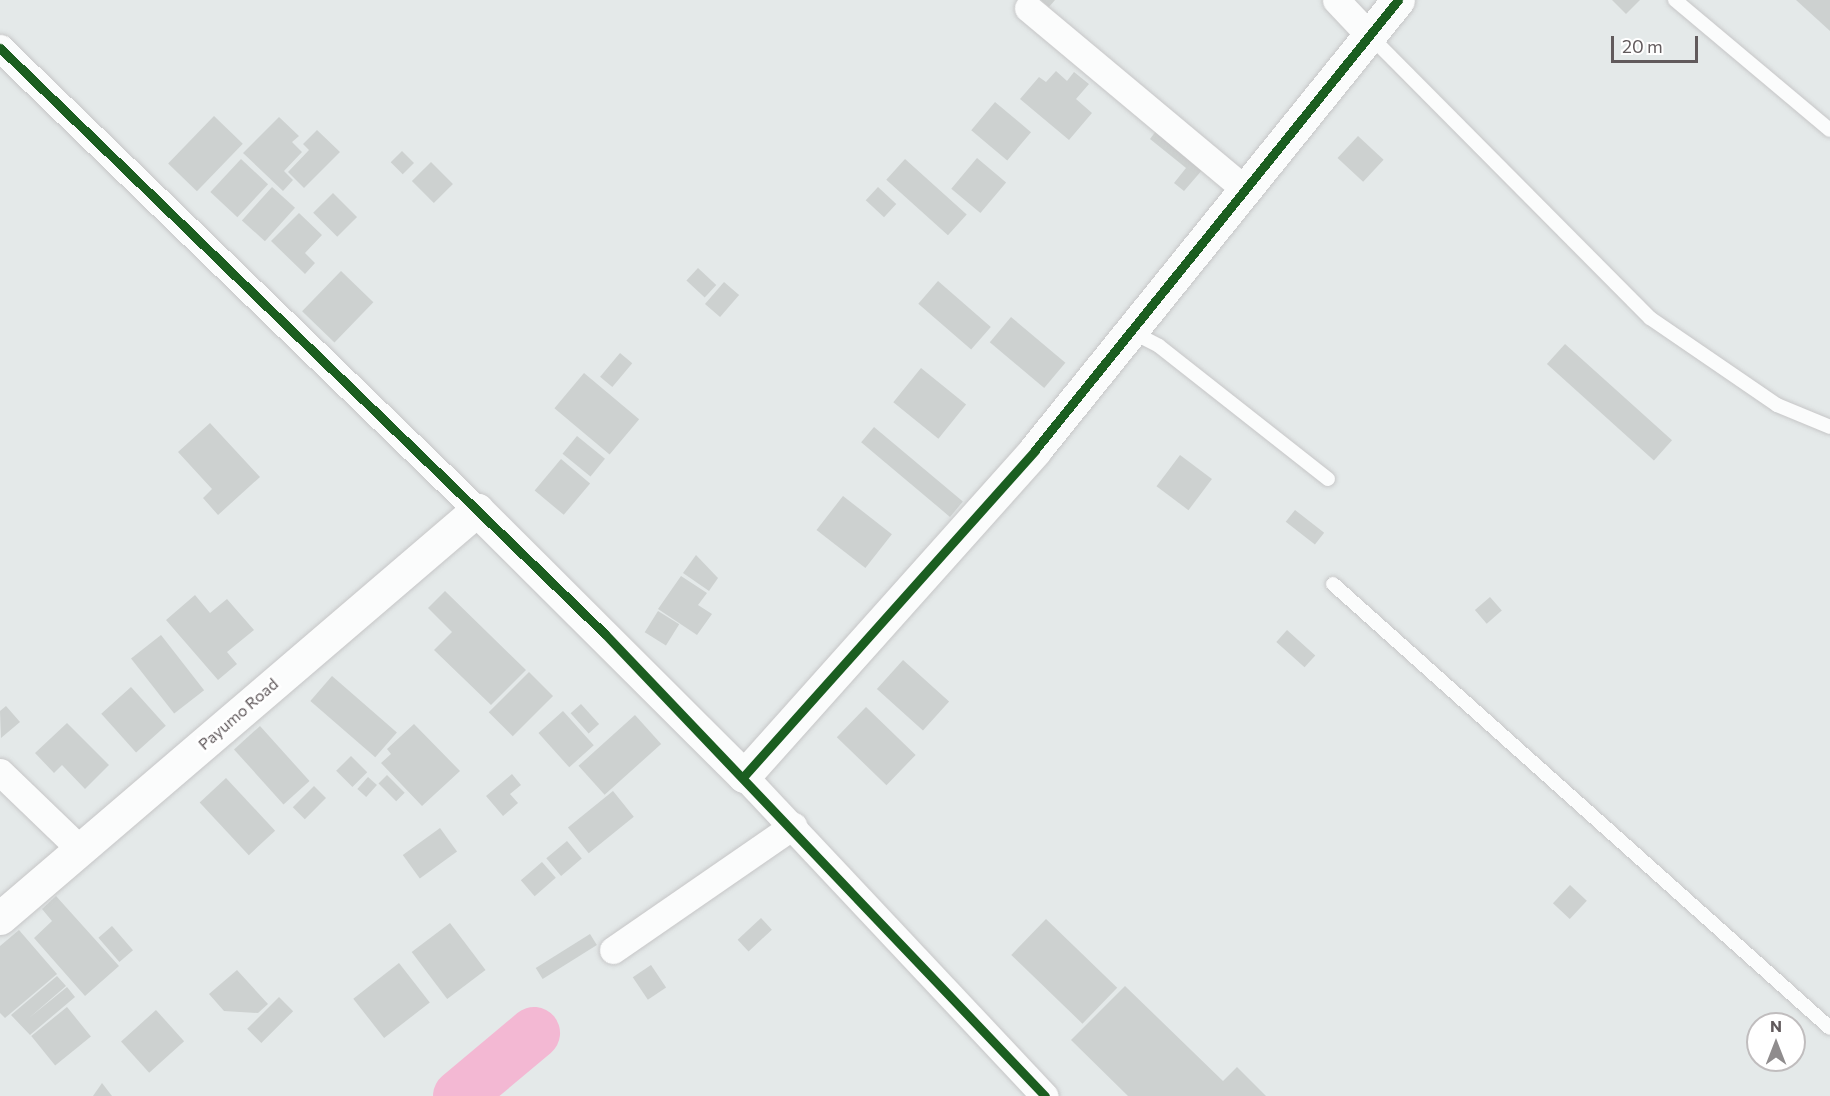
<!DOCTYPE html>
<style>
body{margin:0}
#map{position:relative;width:1830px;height:1096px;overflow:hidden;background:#e4e9e9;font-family:Commissioner,sans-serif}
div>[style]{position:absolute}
.river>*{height:52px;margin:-26px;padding:0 26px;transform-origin:26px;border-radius:26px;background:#f3b8d3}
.building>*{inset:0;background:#cdd1d0;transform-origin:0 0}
.roads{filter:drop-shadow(0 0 2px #c6c6c7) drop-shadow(0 0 2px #c6c6c7)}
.service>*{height:14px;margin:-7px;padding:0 7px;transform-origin:7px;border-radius:7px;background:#fbfcfc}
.minor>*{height:27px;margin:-13.5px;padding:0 13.5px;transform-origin:13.5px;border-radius:13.5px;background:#fbfcfc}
.tertiary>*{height:33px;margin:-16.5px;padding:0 16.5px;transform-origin:16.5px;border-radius:16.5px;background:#fbfcfc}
.cycleway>*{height:9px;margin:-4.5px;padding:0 4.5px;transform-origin:4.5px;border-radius:4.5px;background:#1b5e20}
span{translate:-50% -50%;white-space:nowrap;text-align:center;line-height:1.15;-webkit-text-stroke:5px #fff;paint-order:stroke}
.street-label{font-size:16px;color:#615a5c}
.north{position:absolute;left:1746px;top:1012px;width:60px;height:60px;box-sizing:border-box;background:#fff;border:2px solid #c0bdbe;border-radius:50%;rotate:0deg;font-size:16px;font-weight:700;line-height:24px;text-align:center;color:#615a5c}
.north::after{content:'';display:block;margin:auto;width:21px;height:27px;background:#8f8c8d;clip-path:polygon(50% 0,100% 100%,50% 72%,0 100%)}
.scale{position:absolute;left:1611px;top:36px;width:87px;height:27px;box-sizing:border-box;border:3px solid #615a5c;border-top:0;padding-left:8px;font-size:18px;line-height:21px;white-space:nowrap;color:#615a5c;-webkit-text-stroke:4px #fff;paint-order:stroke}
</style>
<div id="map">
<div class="river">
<i style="left:459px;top:1096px;width:98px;rotate:-40deg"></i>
</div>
<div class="building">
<i style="clip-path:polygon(1041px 0,1055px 0,1049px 7px)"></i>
<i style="clip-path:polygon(1612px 0,1640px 0,1626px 14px)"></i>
<i style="clip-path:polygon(1796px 0,1830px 0,1830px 31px)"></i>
<i style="clip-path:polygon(1056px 71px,1067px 81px,1074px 72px,1089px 84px,1076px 99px,1092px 113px,1069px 140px,1020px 99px,1039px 77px,1046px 82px)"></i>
<i style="left:995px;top:102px;width:47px;height:37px;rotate:40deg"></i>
<i style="left:214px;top:116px;width:40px;height:66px;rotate:44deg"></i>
<i style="clip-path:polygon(279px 117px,299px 136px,292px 142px,302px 152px,284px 171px,293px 180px,283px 191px,243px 153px)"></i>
<i style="clip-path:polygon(317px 130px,340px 152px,304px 188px,288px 172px,309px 150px,303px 144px)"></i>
<i style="clip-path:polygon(1156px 131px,1203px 169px,1184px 191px,1174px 183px,1186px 168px,1150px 139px)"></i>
<i style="left:1358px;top:136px;width:35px;height:30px;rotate:43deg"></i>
<i style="left:402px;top:151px;width:17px;height:16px;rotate:45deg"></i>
<i style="left:977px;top:158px;width:38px;height:40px;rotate:40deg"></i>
<i style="left:241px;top:159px;width:37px;height:45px;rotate:43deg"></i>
<i style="left:905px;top:159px;width:83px;height:28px;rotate:42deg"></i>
<i style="left:431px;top:162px;width:31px;height:27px;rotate:45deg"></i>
<i style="left:272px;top:187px;width:31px;height:45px;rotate:42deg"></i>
<i style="left:878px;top:187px;width:25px;height:18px;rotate:43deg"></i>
<i style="left:333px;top:193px;width:34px;height:28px;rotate:45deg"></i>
<i style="clip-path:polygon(299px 213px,322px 235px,305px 253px,315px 263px,305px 274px,271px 241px)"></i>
<i style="left:698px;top:268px;width:25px;height:17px;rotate:43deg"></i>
<i style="left:341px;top:271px;width:45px;height:56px;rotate:44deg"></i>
<i style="left:938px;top:281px;width:70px;height:30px;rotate:41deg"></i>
<i style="left:724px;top:282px;width:20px;height:29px;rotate:41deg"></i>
<i style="left:1011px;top:317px;width:71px;height:33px;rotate:40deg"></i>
<i style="left:1565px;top:344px;width:144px;height:27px;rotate:42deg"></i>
<i style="left:620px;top:353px;width:16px;height:31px;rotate:40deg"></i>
<i style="left:921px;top:368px;width:58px;height:44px;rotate:39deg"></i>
<i style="left:584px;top:373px;width:72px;height:46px;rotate:40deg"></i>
<i style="clip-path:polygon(210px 423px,260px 477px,218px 515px,203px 498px,212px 489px,178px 452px)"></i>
<i style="left:874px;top:427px;width:116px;height:20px;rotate:40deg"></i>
<i style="left:577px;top:436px;width:36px;height:23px;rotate:39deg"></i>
<i style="left:1180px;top:455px;width:40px;height:39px;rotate:37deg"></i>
<i style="left:561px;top:459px;width:38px;height:41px;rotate:40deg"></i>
<i style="left:843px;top:496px;width:62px;height:43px;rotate:38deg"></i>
<i style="left:1295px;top:510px;width:37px;height:15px;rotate:38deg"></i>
<i style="clip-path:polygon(696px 555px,718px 578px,709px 591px,683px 573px)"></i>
<i style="clip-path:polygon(681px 576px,707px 593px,698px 605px,712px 614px,697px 635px,658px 609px)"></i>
<i style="clip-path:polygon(445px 591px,526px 670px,491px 705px,434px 650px,452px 632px,428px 608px)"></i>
<i style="clip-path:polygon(195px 595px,210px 613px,227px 599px,254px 630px,227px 652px,237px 664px,218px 680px,166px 620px)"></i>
<i style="left:1490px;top:597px;width:18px;height:20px;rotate:49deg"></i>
<i style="left:658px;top:611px;width:25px;height:25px;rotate:32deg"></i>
<i style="left:1287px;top:630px;width:38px;height:16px;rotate:42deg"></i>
<i style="left:161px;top:635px;width:70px;height:38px;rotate:52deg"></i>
<i style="left:903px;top:660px;width:62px;height:39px;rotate:42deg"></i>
<i style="left:529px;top:672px;width:34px;height:57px;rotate:45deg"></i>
<i style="left:332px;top:676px;width:86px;height:33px;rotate:41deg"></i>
<i style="left:131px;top:687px;width:52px;height:40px;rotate:48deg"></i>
<i style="left:581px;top:704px;width:27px;height:14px;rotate:48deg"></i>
<i style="clip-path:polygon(6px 706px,20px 722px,1px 738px,0 711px)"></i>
<i style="left:866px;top:707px;width:69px;height:42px;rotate:44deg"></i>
<i style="left:563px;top:711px;width:46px;height:33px;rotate:48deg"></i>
<i style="left:635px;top:715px;width:39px;height:76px;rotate:48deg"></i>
<i style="clip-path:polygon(67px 723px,109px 765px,85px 789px,62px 765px,54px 773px,35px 753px)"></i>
<i style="clip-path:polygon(414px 724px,460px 771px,422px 806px,381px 763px,391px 754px,387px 749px)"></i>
<i style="left:260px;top:726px;width:74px;height:35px;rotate:48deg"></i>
<i style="left:351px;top:756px;width:23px;height:21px;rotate:45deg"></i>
<i style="clip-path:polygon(512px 774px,521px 785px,510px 794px,518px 803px,503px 816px,486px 796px)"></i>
<i style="left:387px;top:775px;width:25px;height:12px;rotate:45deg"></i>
<i style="left:368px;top:777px;width:12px;height:16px;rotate:42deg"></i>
<i style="left:226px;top:778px;width:72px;height:36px;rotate:47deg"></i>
<i style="left:314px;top:786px;width:17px;height:30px;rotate:45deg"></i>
<i style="left:613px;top:791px;width:33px;height:58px;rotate:51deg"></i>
<i style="left:440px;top:828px;width:29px;height:46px;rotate:54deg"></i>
<i style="left:567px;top:841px;width:23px;height:27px;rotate:50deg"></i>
<i style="left:542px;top:862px;width:21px;height:28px;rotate:49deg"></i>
<i style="left:1570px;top:885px;width:23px;height:25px;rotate:43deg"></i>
<i style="clip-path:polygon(56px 896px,119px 966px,85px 996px,34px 938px,52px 921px,42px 909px)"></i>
<i style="left:761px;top:918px;width:16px;height:32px;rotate:47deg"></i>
<i style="left:1046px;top:919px;width:99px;height:50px;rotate:44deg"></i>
<i style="left:450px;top:923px;width:59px;height:48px;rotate:53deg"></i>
<i style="left:112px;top:926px;width:32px;height:18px;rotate:49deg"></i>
<i style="clip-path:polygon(19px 930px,57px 974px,5px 1018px,0 1013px,0 946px)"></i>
<i style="left:590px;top:934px;width:13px;height:64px;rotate:58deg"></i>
<i style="left:399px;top:963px;width:50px;height:58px;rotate:52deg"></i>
<i style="left:651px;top:965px;width:27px;height:22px;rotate:56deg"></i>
<i style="clip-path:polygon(237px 970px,268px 1004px,258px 1013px,224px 1011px,209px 994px)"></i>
<i style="clip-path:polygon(57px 976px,66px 986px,29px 1018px,67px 987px,75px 997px,30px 1035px,11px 1015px)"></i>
<i style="clip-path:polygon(1125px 986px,1223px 1081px,1237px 1067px,1266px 1096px,1128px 1096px,1071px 1040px)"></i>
<i style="left:279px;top:997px;width:20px;height:45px;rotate:45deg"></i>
<i style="left:67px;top:1007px;width:38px;height:46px;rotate:51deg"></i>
<i style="left:156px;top:1010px;width:42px;height:47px;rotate:48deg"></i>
<i style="clip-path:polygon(102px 1083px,112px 1096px,93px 1096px)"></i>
</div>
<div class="roads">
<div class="service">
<i style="left:1675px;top:0;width:202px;rotate:40deg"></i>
<i style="left:1371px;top:37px;width:396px;rotate:45.2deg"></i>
<i style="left:1650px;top:318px;width:154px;rotate:34.4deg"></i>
<i style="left:1777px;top:405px;width:57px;rotate:22.5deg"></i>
<i style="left:1134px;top:333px;width:28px;rotate:27deg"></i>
<i style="left:1159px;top:346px;width:215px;rotate:38.2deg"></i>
<i style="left:1333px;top:584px;width:666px;rotate:41.78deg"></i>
</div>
<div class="minor">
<i style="left:1336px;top:0;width:51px;rotate:46.6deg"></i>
<i style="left:1028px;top:8px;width:285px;rotate:39.9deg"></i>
<i style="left:0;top:48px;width:664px;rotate:44.08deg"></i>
<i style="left:0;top:772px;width:111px;rotate:43.9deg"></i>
<i style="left:744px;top:776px;width:439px;rotate:46.8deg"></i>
<i style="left:613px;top:950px;width:219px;rotate:-34.6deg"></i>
</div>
<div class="tertiary">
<i style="left:0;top:918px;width:628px;rotate:-40.54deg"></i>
<i style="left:477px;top:510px;width:377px;rotate:44.9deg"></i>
<i style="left:744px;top:776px;width:437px;rotate:-48.2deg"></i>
<i style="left:1035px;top:450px;width:578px;rotate:-51.11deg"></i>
</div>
</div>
<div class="cycleway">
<i style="left:0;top:48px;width:842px;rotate:44.09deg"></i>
<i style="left:605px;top:634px;width:638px;rotate:46.4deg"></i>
<i style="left:744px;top:776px;width:437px;rotate:-48.2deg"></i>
<i style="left:1035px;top:450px;width:578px;rotate:-51.11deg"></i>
</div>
<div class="street-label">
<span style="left:238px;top:714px;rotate:-41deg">Payumo Road</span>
</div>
<div class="north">N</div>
<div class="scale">20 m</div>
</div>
